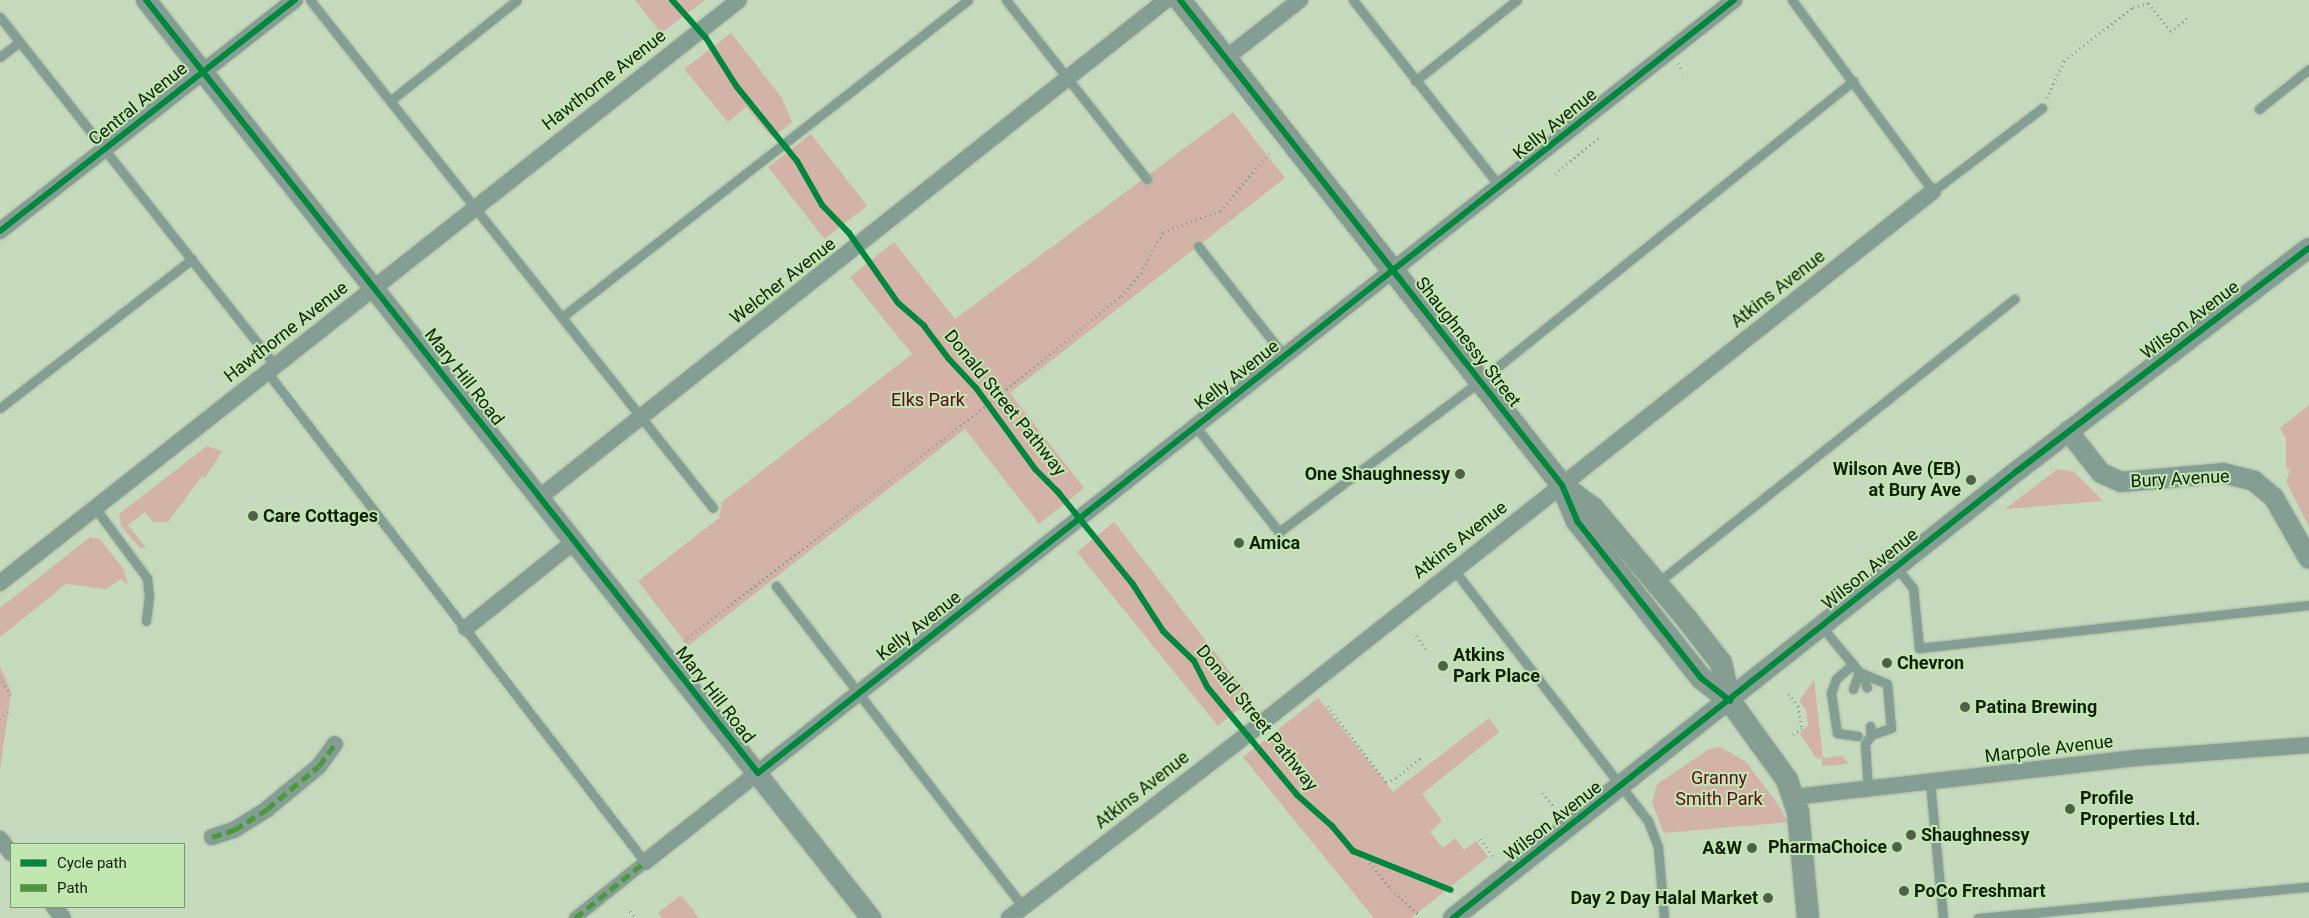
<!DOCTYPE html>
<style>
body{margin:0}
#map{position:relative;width:2309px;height:918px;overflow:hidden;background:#c6dabd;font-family:Roboto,sans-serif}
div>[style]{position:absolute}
.green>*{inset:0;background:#d3b2a8;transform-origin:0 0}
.path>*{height:3px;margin-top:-1.5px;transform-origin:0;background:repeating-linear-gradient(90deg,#899e92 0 1px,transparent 0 5px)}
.roads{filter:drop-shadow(0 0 1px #a6b69f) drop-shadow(0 0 1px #a6b69f)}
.service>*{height:9px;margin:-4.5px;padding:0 4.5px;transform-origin:4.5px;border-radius:4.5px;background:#859e93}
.pedestrian>*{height:12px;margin:-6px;padding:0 6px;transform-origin:6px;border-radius:6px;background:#859e93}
.minor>*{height:16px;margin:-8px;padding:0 8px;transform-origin:8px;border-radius:8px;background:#859e93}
.tertiary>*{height:20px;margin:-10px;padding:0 10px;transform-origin:10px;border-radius:10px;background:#859e93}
.secondary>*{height:22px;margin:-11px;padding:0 11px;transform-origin:11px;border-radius:11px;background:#869e92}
.quiet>*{height:5px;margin-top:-2.5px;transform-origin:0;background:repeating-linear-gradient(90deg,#4a9a3b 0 10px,transparent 0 15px)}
.cycleway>*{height:6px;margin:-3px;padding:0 3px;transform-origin:3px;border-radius:3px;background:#00873e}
.dots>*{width:14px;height:14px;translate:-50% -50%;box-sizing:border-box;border:2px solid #c1e7b0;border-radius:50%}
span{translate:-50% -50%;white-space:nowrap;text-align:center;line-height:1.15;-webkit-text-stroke:4px #c1e7b0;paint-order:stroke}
.street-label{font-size:18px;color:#121f0b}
.park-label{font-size:18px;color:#61081d}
.poi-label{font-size:18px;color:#121f0b;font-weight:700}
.right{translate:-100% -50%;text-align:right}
.left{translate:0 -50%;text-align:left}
.legend{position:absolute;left:10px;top:843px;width:175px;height:65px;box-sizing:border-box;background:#c1e7b0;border:1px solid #7b976e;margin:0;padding:6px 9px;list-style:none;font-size:15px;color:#121f0b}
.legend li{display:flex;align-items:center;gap:10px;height:25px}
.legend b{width:25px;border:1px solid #7b976e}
</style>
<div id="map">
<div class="green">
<i style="clip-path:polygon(635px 0,705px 0,661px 33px)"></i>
<i style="clip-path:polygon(731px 33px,782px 98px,792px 122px,772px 138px,746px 107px,728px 122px,684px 69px)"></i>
<i style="clip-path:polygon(1233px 112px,1285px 178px,1010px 393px,1084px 488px,1039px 524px,965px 429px,688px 646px,638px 581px,719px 518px,722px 502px,912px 354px,850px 277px,894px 242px,955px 319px)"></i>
<i style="left:811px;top:134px;width:91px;height:54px;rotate:52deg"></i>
<i style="clip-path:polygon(2309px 405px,2309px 527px,2286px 481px,2290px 470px,2286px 467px,2286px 439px,2280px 428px)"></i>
<i style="clip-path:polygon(207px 446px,222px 451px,205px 478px,202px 476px,168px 522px,153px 522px,145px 512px,128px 525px,146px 548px,140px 548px,121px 526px,119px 514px)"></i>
<i style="clip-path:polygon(2058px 469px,2074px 472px,2103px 501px,2005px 509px)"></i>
<i style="clip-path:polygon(1114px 522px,1255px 704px,1236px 711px,1218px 726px,1077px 552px)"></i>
<i style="clip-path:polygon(90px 537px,100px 539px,124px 570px,128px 585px,121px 579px,106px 589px,66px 584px,0 637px,0 608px)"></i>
<i style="clip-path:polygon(0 666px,11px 692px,0 770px)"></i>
<i style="clip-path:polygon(1814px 680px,1823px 758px,1842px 756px,1849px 764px,1822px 766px,1822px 758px,1817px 759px,1800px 734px,1808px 725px,1806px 710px,1799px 701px)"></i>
<i style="clip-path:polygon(1318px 698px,1393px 792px,1489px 718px,1499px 732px,1422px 794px,1442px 821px,1430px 832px,1443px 848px,1455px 838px,1464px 850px,1476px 841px,1488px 857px,1411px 918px,1374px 918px,1243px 757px)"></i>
<i style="clip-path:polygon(1720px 747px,1745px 761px,1775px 800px,1788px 822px,1664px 833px,1652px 803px,1657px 784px,1709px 749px)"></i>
<i style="clip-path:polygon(681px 895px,699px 918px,662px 918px,658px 913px)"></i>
</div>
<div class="path">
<i style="left:1678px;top:63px;width:10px;rotate:66deg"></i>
<i style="left:2047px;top:98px;width:41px;rotate:-65.3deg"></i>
<i style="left:2064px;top:61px;width:88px;rotate:-38deg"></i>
<i style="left:2133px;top:7px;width:16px;rotate:-15deg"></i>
<i style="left:2148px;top:3px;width:37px;rotate:52deg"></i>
<i style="left:2171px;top:32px;width:21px;rotate:-41deg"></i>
<i style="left:1555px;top:174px;width:57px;rotate:-40.1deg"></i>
<i style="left:1416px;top:636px;width:17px;rotate:54deg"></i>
<i style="left:684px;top:641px;width:384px;rotate:-37.9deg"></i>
<i style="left:987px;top:405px;width:173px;rotate:-39.1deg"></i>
<i style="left:1121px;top:296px;width:30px;rotate:-49deg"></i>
<i style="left:1141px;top:273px;width:47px;rotate:-61.8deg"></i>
<i style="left:1163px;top:232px;width:61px;rotate:-20.2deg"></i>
<i style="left:1220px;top:211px;width:77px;rotate:-49.7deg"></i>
<i style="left:0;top:677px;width:21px;rotate:59deg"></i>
<i style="left:1788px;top:694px;width:16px;rotate:50deg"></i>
<i style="left:1798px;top:706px;width:22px;rotate:80deg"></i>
<i style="left:1802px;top:728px;width:11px;rotate:146deg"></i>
<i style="left:1327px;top:706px;width:96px;rotate:52.2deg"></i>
<i style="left:1386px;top:782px;width:11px;rotate:-22deg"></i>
<i style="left:1396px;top:778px;width:32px;rotate:-39deg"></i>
<i style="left:0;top:719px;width:11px;rotate:-38deg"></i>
<i style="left:1542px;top:793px;width:18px;rotate:49deg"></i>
<i style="left:1480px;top:839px;width:22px;rotate:54deg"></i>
<i style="left:1363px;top:855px;width:44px;rotate:50.5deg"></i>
<i style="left:1391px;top:889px;width:38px;rotate:43deg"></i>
<i style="left:630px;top:911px;width:9px;rotate:54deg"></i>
</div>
<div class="roads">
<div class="service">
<i style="left:310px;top:0;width:648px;rotate:51.57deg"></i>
<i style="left:1006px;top:0;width:228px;rotate:51.8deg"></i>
<i style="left:1353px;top:0;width:238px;rotate:51.8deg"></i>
<i style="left:1792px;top:0;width:237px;rotate:53.6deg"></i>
<i style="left:1933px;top:191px;width:137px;rotate:-37.3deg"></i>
<i style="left:0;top:17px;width:444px;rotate:51.7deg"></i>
<i style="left:0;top:57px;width:24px;rotate:-38deg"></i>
<i style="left:1415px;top:81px;width:130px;rotate:-38.5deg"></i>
<i style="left:390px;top:101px;width:162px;rotate:-38.5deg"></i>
<i style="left:2259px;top:109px;width:64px;rotate:-38.7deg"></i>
<i style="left:1198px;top:246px;width:141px;rotate:51.9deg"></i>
<i style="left:562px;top:317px;width:515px;rotate:-37.98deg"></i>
<i style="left:267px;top:372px;width:619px;rotate:52.35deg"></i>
<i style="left:0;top:408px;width:243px;rotate:-37.8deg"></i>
<i style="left:1196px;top:427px;width:134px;rotate:51.7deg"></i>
<i style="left:1279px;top:532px;width:251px;rotate:-36.9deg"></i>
<i style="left:1480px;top:381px;width:479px;rotate:-38.8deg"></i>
<i style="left:95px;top:508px;width:87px;rotate:53.4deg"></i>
<i style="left:147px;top:578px;width:18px;rotate:84deg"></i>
<i style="left:149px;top:596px;width:25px;rotate:97deg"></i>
<i style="left:1896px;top:567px;width:27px;rotate:51deg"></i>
<i style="left:1913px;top:588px;width:60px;rotate:84.3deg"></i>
<i style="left:1919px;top:648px;width:392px;rotate:-6.3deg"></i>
<i style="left:1454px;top:570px;width:317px;rotate:52.3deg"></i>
<i style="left:1648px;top:821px;width:28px;rotate:69deg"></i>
<i style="left:1658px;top:847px;width:71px;rotate:85.2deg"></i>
<i style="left:1656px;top:584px;width:458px;rotate:-38.5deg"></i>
<i style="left:776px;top:586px;width:405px;rotate:52.4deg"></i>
<i style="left:1822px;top:627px;width:66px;rotate:50.5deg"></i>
<i style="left:1864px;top:678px;width:10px;rotate:73deg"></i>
<i style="left:1853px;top:664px;width:23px;rotate:139deg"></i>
<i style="left:1836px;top:679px;width:15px;rotate:110deg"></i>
<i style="left:1831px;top:693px;width:40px;rotate:81.5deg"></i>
<i style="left:1837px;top:733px;width:21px;rotate:8deg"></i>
<i style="left:1853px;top:689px;width:18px;rotate:-71deg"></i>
<i style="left:1859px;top:672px;width:30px;rotate:23deg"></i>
<i style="left:1887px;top:684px;width:44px;rotate:84.8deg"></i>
<i style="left:1891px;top:728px;width:21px;rotate:161deg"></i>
<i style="left:1930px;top:783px;width:136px;rotate:84.5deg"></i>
<i style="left:1868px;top:790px;width:46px;rotate:-93.7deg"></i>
<i style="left:1865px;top:744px;width:11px;rotate:-56deg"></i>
<i style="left:1871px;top:735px;width:9px;rotate:-96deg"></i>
<i style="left:1978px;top:918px;width:332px;rotate:-5.4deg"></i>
</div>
<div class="pedestrian">
<i style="left:575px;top:918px;width:90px;rotate:-38.7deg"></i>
</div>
<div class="minor">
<i style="left:1226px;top:58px;width:94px;rotate:-38.1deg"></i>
<i style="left:0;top:231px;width:375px;rotate:-38.1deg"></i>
<i style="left:540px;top:497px;width:799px;rotate:-38.45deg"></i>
<i style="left:0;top:583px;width:941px;rotate:-38.27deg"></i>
<i style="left:466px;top:628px;width:139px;rotate:-38.6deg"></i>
<i style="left:1794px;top:797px;width:345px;rotate:-6.5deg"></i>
<i style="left:2137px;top:758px;width:172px;rotate:-4.3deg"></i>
<i style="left:212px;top:837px;width:23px;rotate:-18deg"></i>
<i style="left:234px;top:830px;width:39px;rotate:-32deg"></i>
<i style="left:267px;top:809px;width:67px;rotate:-39.6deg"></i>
<i style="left:319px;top:766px;width:27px;rotate:-54deg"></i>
<i style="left:0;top:839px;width:18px;rotate:52deg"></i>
<i style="left:645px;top:862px;width:1389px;rotate:-38.36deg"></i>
<i style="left:54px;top:907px;width:14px;rotate:51deg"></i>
<i style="left:1009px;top:918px;width:302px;rotate:-37.6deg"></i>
<i style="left:1248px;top:734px;width:874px;rotate:-38.4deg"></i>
</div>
<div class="tertiary">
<i style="left:146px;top:0;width:1170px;rotate:51.7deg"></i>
<i style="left:2068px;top:431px;width:53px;rotate:51.8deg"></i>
<i style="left:2101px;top:473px;width:22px;rotate:24deg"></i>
<i style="left:2121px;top:482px;width:102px;rotate:-5deg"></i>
<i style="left:2223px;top:473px;width:32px;rotate:14deg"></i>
<i style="left:2254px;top:481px;width:26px;rotate:40deg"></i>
<i style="left:2274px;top:498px;width:70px;rotate:60.2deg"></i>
<i style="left:1453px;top:918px;width:720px;rotate:-38.4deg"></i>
<i style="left:2017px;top:471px;width:367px;rotate:-37.4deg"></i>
</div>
<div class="secondary">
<i style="left:1180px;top:0;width:617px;rotate:51.78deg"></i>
<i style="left:1562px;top:485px;width:39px;rotate:37deg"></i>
<i style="left:1593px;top:508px;width:144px;rotate:49.8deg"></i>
<i style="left:1686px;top:618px;width:57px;rotate:52.1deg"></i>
<i style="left:1721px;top:663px;width:39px;rotate:77deg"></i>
<i style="left:1562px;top:486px;width:38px;rotate:67deg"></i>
<i style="left:1577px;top:521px;width:200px;rotate:51.7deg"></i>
<i style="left:1701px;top:678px;width:37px;rotate:38deg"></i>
<i style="left:1730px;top:701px;width:97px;rotate:54.2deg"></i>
<i style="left:1787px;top:780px;width:34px;rotate:71deg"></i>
<i style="left:1798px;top:812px;width:106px;rotate:84.6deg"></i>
</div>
</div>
<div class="quiet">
<i style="left:212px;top:837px;width:23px;rotate:-18deg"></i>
<i style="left:234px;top:830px;width:39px;rotate:-32deg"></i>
<i style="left:267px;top:809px;width:67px;rotate:-39.6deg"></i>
<i style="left:319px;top:766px;width:27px;rotate:-54deg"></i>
<i style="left:575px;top:918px;width:90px;rotate:-38.7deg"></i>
</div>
<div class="cycleway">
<i style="left:146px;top:0;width:986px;rotate:51.63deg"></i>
<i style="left:758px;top:773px;width:1245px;rotate:-38.38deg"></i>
<i style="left:672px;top:0;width:51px;rotate:48.2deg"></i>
<i style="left:706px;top:38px;width:58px;rotate:57.7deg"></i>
<i style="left:737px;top:87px;width:95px;rotate:51deg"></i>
<i style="left:797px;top:161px;width:51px;rotate:60.4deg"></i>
<i style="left:822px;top:205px;width:39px;rotate:46deg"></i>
<i style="left:849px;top:233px;width:85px;rotate:55deg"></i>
<i style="left:898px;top:303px;width:35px;rotate:41deg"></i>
<i style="left:924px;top:326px;width:40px;rotate:53deg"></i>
<i style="left:948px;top:358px;width:41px;rotate:47deg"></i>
<i style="left:976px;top:388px;width:100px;rotate:53.9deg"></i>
<i style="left:1035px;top:469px;width:33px;rotate:45deg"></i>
<i style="left:1058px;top:492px;width:117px;rotate:50.9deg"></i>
<i style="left:1132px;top:583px;width:57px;rotate:57.1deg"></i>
<i style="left:1163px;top:631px;width:43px;rotate:44.1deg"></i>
<i style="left:1194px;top:661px;width:30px;rotate:63deg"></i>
<i style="left:1208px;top:688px;width:139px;rotate:50.2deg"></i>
<i style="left:1297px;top:795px;width:47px;rotate:41.5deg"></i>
<i style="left:1332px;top:826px;width:33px;rotate:50deg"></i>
<i style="left:1353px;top:851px;width:105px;rotate:21.7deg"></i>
<i style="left:1180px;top:0;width:617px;rotate:51.78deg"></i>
<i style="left:1562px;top:485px;width:39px;rotate:67deg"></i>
<i style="left:1577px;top:521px;width:200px;rotate:51.7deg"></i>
<i style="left:1701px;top:678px;width:37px;rotate:38deg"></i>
<i style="left:0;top:231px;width:375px;rotate:-38.1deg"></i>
<i style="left:1453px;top:918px;width:720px;rotate:-38.4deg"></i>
<i style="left:2017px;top:471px;width:367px;rotate:-37.4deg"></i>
</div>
<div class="dots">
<i style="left:1460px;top:474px;background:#516049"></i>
<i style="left:1971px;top:480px;background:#516049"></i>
<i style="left:253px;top:516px;background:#516049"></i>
<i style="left:1239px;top:543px;background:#516049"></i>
<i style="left:1887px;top:663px;background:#516049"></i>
<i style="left:1443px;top:666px;background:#516049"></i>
<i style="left:1965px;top:707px;background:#516049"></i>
<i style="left:2070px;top:809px;background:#516049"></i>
<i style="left:1911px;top:835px;background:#516049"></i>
<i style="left:1897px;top:847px;background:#516049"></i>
<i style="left:1752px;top:848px;background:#516049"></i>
<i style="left:1904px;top:891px;background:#516049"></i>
<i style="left:1768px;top:898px;background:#516049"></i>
</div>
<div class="street-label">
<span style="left:604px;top:80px;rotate:-38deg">Hawthorne Avenue</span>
<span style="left:138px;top:104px;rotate:-39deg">Central Avenue</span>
<span style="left:1555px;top:124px;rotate:-39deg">Kelly Avenue</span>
<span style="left:783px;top:281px;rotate:-38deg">Welcher Avenue</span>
<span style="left:1778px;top:289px;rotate:-38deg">Atkins Avenue</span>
<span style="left:2190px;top:320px;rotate:-37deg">Wilson Avenue</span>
<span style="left:286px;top:332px;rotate:-38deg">Hawthorne Avenue</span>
<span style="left:1468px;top:342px;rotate:52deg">Shaughnessy Street</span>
<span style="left:1237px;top:375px;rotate:-38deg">Kelly Avenue</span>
<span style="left:464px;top:377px;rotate:52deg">Mary Hill Road</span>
<span style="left:1005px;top:403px;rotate:51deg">Donald Street Pathway</span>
<span style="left:2180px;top:479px;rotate:-3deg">Bury Avenue</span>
<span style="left:1460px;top:540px;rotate:-38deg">Atkins Avenue</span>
<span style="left:1870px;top:569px;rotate:-39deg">Wilson Avenue</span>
<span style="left:919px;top:626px;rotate:-38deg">Kelly Avenue</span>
<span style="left:715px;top:695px;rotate:52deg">Mary Hill Road</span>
<span style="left:1257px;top:718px;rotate:51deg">Donald Street Pathway</span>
<span style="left:2049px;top:749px;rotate:-7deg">Marpole Avenue</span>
<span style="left:1142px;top:790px;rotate:-38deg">Atkins Avenue</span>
<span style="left:1553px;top:821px;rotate:-38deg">Wilson Avenue</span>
</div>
<div class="park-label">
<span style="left:928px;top:400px">Elks Park</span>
<span style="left:1719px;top:789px">Granny<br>Smith Park</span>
</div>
<div class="poi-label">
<span class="right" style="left:1961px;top:480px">Wilson Ave (EB)<br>at Bury Ave</span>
<span class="right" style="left:1450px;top:474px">One Shaughnessy</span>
<span class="left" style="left:263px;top:516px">Care Cottages</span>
<span class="left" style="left:1249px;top:543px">Amica</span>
<span class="left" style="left:1453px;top:666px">Atkins<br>Park Place</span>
<span class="left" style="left:1897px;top:663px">Chevron</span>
<span class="left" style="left:1975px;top:707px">Patina Brewing</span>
<span class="left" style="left:2080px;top:809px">Profile<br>Properties Ltd.</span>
<span class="left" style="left:1921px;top:835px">Shaughnessy</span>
<span class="right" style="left:1887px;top:847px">PharmaChoice</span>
<span class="right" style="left:1742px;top:848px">A&amp;W</span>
<span class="left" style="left:1914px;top:891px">PoCo Freshmart</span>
<span class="right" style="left:1758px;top:898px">Day 2 Day Halal Market</span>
</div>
<ul class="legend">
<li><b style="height:6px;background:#00873e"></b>Cycle path</li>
<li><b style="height:6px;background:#4a9a3b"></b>Path</li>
</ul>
</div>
